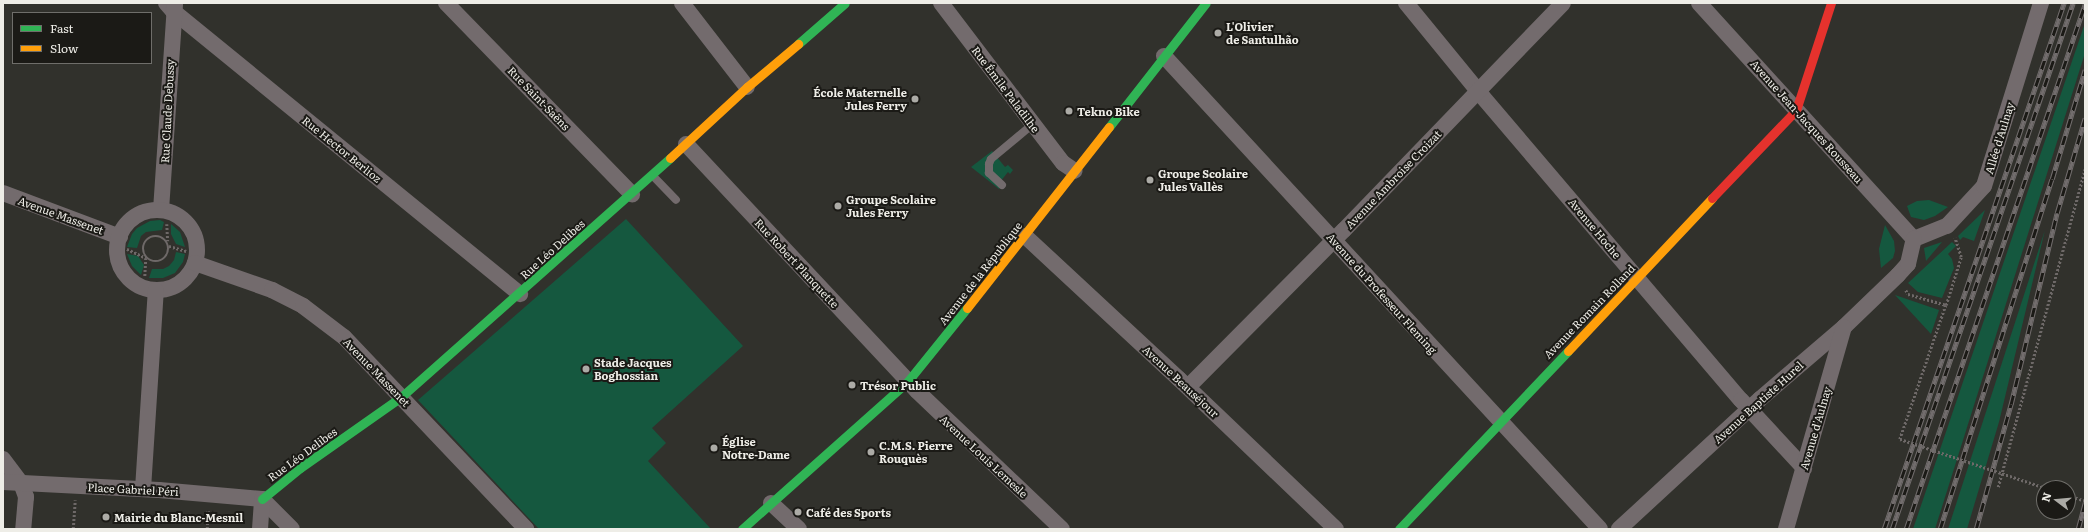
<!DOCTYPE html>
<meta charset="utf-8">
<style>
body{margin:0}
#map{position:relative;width:2088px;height:532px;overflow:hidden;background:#31312c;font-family:Literata,serif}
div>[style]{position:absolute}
.green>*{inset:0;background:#15583f}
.path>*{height:2.5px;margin-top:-1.25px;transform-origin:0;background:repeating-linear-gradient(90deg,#6e6968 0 2px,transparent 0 4px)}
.path>.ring{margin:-1.25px;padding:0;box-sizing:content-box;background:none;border:2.5px solid #6e6968;border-radius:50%}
.lane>*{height:8px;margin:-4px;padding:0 4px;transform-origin:4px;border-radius:4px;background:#736b6d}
.street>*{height:16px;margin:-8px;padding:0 8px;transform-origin:8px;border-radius:8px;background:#736b6d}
.street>.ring{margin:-8px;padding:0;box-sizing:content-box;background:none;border:16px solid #736b6d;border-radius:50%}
.fast>*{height:9px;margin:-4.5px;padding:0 4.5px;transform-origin:4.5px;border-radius:4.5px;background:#30b455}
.slow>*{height:9px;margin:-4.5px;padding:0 4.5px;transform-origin:4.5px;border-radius:4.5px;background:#ff9f0a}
.jam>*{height:9px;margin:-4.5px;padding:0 4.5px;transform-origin:4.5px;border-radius:4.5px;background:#e5322d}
.rail>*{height:4.5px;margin-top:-2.25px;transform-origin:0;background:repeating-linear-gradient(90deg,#1b1a16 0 9px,#726d6d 0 18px);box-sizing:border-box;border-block:1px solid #726d6d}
.path-bridge>*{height:2.5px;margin-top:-1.25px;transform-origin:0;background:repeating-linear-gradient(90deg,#6e6968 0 2px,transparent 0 4px)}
.dots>*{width:11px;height:11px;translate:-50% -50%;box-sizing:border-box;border:2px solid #1b1a16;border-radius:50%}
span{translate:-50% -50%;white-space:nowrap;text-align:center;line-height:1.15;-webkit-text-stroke:4px #1b1a16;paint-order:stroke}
.poi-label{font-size:11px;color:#eeede7;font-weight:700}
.left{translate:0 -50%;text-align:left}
.right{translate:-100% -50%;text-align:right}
.street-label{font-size:11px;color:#eeede7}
.frame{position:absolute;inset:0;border:4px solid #eeede7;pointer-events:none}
.legend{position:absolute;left:12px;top:12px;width:140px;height:52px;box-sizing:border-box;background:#1b1a16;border:1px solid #6f6e6a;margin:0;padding:5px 7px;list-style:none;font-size:12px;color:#eeede7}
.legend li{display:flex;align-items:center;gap:8px;height:20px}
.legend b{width:20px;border:1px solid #6f6e6a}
.north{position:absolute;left:2036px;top:480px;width:40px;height:40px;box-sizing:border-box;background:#1b1a16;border:1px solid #6f6e6a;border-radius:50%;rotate:286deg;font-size:11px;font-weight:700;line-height:16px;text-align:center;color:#eeede7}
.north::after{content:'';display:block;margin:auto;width:14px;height:18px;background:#acaba6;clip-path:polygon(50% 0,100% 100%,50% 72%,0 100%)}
</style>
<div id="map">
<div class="green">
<i style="clip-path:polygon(2085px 23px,2085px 53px,1935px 529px,1913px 529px)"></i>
<i style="clip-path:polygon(992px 151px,1005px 167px,1008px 165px,1013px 170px,1010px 174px,1008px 172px,1000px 182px,1002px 184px,999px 189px,971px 167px)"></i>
<i style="clip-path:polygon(1929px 200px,1948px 207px,1935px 216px,1924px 220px,1911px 217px,1907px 206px,1917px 201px)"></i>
<i style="clip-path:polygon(1985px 210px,1974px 241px,1963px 237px,1960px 240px,1958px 236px)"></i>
<i style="clip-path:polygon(626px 219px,743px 346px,652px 428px,666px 443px,648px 461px,711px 529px,539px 529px,418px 400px)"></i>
<i style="clip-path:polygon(160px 220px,164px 222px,162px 230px,146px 232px,141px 236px,137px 248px,127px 247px,132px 234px,137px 228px,150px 221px)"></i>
<i style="clip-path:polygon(171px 224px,180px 232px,185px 247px,176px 244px,171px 234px)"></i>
<i style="clip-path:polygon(1885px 225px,1894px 241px,1895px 251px,1893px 258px,1881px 268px,1879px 249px)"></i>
<i style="clip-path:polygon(2045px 230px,1999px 422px,1967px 529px,1948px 529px)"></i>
<i style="clip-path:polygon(1942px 242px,1926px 261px,1924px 248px)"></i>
<i style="clip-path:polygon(1952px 242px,1956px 246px,1948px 254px,1952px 259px,1954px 268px,1942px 298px,1918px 292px,1908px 283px)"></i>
<i style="clip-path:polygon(176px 252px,185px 254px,183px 262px,175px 273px,163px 278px,149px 278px,152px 269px,163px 269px,169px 266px,174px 260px)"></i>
<i style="clip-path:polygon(127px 254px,138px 256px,144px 265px,141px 275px,132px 266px)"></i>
<i style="clip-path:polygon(1895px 295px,1939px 310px,1931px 334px)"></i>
</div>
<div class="path">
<i style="left:167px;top:224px;width:17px;rotate:87deg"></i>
<i class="ring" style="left:143px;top:236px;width:23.5px;height:23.5px"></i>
<i style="left:169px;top:246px;width:18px;rotate:16deg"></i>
<i style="left:127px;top:249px;width:21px;rotate:25deg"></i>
<i style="left:146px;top:258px;width:19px;rotate:93deg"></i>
<i style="left:1906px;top:290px;width:4px;rotate:63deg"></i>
<i style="left:1908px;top:294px;width:40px;rotate:16deg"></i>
<i style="left:1946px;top:305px;width:50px;rotate:-72.6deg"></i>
<i style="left:1961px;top:257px;width:20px;rotate:-108deg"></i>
<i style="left:1998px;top:487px;width:330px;rotate:-74.7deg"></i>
<i style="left:2068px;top:495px;width:18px;rotate:19deg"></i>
<i style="left:73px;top:529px;width:29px;rotate:-86deg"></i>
<i style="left:207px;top:529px;width:19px;rotate:-87deg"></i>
</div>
<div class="lane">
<i style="left:653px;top:176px;width:33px;rotate:46deg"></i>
<i style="left:1002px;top:185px;width:18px;rotate:-137deg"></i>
<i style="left:989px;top:173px;width:9px;rotate:-90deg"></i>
<i style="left:989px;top:164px;width:5px;rotate:-68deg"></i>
<i style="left:991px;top:159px;width:55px;rotate:-39.8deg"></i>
</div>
<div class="street">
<i style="left:166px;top:3px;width:11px;rotate:49deg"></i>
<i style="left:173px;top:11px;width:448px;rotate:39.2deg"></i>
<i style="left:446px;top:3px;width:267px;rotate:45.8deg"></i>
<i style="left:682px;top:3px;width:106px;rotate:52.3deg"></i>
<i style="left:941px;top:3px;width:201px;rotate:52.7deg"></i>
<i style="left:1063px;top:163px;width:14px;rotate:34deg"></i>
<i style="left:1406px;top:3px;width:120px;rotate:50.7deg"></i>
<i style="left:1482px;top:96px;width:399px;rotate:49.6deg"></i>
<i style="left:1741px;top:400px;width:93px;rotate:47.2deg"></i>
<i style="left:1699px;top:3px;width:319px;rotate:47.7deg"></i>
<i style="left:1164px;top:56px;width:643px;rotate:47.33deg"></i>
<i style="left:686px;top:144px;width:338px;rotate:46.9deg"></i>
<i style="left:917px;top:391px;width:200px;rotate:43.6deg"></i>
<i style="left:3px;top:193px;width:125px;rotate:20.6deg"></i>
<i style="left:161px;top:210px;width:206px;rotate:-86.1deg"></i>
<i class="ring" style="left:117px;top:210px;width:64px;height:64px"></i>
<i style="left:1025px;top:236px;width:210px;rotate:42.9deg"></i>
<i style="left:1179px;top:379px;width:217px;rotate:43.7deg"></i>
<i style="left:1914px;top:239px;width:35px;rotate:-22deg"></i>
<i style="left:1947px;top:226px;width:54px;rotate:-47.2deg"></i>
<i style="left:1984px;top:186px;width:192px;rotate:-72.7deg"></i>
<i style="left:195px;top:263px;width:82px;rotate:19.3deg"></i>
<i style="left:272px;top:290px;width:35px;rotate:27deg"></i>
<i style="left:303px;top:306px;width:51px;rotate:37.1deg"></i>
<i style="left:344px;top:337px;width:265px;rotate:46.5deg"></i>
<i style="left:1188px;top:387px;width:221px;rotate:-45.2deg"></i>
<i style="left:1344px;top:230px;width:315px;rotate:-46deg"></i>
<i style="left:3px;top:459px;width:30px;rotate:53deg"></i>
<i style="left:21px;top:483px;width:15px;rotate:70deg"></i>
<i style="left:26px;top:497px;width:32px;rotate:95deg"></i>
<i style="left:3px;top:482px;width:156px;rotate:2.9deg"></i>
<i style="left:159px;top:490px;width:103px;rotate:5deg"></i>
<i style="left:143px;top:489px;width:199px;rotate:-86.3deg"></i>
<i style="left:262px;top:499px;width:42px;rotate:45deg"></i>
<i style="left:771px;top:503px;width:38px;rotate:43deg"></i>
<i style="left:260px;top:529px;width:30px;rotate:-86deg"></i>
<i style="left:1619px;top:529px;width:192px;rotate:-42.7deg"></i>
<i style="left:1760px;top:399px;width:111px;rotate:-40.6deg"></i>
<i style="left:1844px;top:327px;width:75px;rotate:-43.9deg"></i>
<i style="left:1898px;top:275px;width:15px;rotate:-48deg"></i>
<i style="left:1908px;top:264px;width:26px;rotate:-77deg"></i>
<i style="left:1786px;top:529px;width:210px;rotate:-74deg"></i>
</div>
<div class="fast">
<i style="left:798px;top:44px;width:62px;rotate:-41.1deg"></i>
<i style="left:1109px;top:127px;width:157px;rotate:-52deg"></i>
<i style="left:262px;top:499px;width:49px;rotate:-39.2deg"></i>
<i style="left:300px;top:468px;width:123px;rotate:-35.1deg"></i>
<i style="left:401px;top:397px;width:360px;rotate:-41.6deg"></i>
<i style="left:742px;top:529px;width:222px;rotate:-41.7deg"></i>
<i style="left:908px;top:381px;width:94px;rotate:-51.1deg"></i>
<i style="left:1399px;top:529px;width:245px;rotate:-46.5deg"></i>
</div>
<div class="slow">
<i style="left:670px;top:158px;width:105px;rotate:-42.7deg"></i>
<i style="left:747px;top:87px;width:67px;rotate:-40.1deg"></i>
<i style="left:967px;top:308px;width:230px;rotate:-51.9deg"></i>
<i style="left:1568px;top:351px;width:210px;rotate:-46.7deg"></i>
</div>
<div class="jam">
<i style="left:1712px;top:198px;width:122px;rotate:-46.3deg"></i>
<i style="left:1796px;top:110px;width:113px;rotate:-71.9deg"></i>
</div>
<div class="rail">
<i style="left:1884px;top:529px;width:556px;rotate:-71.11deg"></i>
<i style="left:1892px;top:529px;width:556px;rotate:-71.01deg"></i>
<i style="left:1906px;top:529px;width:555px;rotate:-71.17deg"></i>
<i style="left:1940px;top:529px;width:367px;rotate:-72.3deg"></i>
<i style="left:2052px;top:179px;width:114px;rotate:-73.2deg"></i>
<i style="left:1976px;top:529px;width:130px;rotate:-74.4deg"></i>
<i style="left:2011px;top:404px;width:196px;rotate:-76.5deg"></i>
<i style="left:2057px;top:213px;width:99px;rotate:-73.6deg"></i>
<i style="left:2078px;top:529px;width:27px;rotate:-75deg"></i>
</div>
<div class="path-bridge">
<i style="left:1946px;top:305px;width:142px;rotate:108.9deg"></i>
<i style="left:1900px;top:439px;width:154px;rotate:18.6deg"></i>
</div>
<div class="dots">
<i style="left:1218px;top:33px;background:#acaba6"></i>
<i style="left:915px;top:99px;background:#acaba6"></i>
<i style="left:1069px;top:111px;background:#acaba6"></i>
<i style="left:1150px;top:180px;background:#acaba6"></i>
<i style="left:838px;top:206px;background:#acaba6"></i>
<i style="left:586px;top:369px;background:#acaba6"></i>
<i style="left:852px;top:385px;background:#acaba6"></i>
<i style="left:714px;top:448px;background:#acaba6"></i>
<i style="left:871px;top:452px;background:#acaba6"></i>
<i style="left:798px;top:512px;background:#acaba6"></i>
<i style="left:106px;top:517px;background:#acaba6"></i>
</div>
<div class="poi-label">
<span class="left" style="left:1226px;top:33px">L'Olivier<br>de Santulhão</span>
<span class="right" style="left:907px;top:99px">École Maternelle<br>Jules Ferry</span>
<span class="left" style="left:1077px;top:111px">Tekno Bike</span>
<span class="left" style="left:1158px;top:180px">Groupe Scolaire<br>Jules Vallès</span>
<span class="left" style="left:846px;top:206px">Groupe Scolaire<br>Jules Ferry</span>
<span class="left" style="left:594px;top:369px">Stade Jacques<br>Boghossian</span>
<span class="left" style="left:860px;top:385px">Trésor Public</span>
<span class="left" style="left:722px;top:448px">Église<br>Notre-Dame</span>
<span class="left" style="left:879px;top:452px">C.M.S. Pierre<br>Rouquès</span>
<span class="left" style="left:806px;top:512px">Café des Sports</span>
<span class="left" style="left:114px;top:517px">Mairie du Blanc-Mesnil</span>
</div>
<div class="street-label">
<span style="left:1006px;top:89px;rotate:53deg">Rue Émile Paladilhe</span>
<span style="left:539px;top:98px;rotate:46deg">Rue Saint-Saëns</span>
<span style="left:167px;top:111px;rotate:-87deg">Rue Claude Debussy</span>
<span style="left:1807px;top:121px;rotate:48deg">Avenue Jean-Jacques Rousseau</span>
<span style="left:1999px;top:138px;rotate:-73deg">Allée d'Aulnay</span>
<span style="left:342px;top:149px;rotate:39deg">Rue Hector Berlioz</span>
<span style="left:1393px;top:179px;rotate:-46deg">Avenue Ambroise Croizat</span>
<span style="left:61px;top:215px;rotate:20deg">Avenue Massenet</span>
<span style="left:1595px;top:228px;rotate:50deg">Avenue Hoche</span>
<span style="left:552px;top:249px;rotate:-42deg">Rue Léo Delibes</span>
<span style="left:797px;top:263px;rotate:47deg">Rue Robert Planquette</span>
<span style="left:980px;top:273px;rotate:-52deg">Avenue de la République</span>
<span style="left:1382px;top:293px;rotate:48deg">Avenue du Professeur Fleming</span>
<span style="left:1589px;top:311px;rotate:-46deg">Avenue Romain Rolland</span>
<span style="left:377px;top:372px;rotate:46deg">Avenue Massenet</span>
<span style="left:1181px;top:381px;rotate:43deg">Avenue Beauséjour</span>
<span style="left:1758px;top:402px;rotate:-42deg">Avenue Baptiste Hurel</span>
<span style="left:1815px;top:428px;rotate:-74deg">Avenue d'Aulnay</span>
<span style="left:302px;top:454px;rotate:-36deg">Rue Léo Delibes</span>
<span style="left:984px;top:456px;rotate:43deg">Avenue Louis Lemesle</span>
<span style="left:133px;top:489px;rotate:3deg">Place Gabriel Péri</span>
</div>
<div class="frame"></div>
<ul class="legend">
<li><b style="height:5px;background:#30b455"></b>Fast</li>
<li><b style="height:5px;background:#ff9f0a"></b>Slow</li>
</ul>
<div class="north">N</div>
</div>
